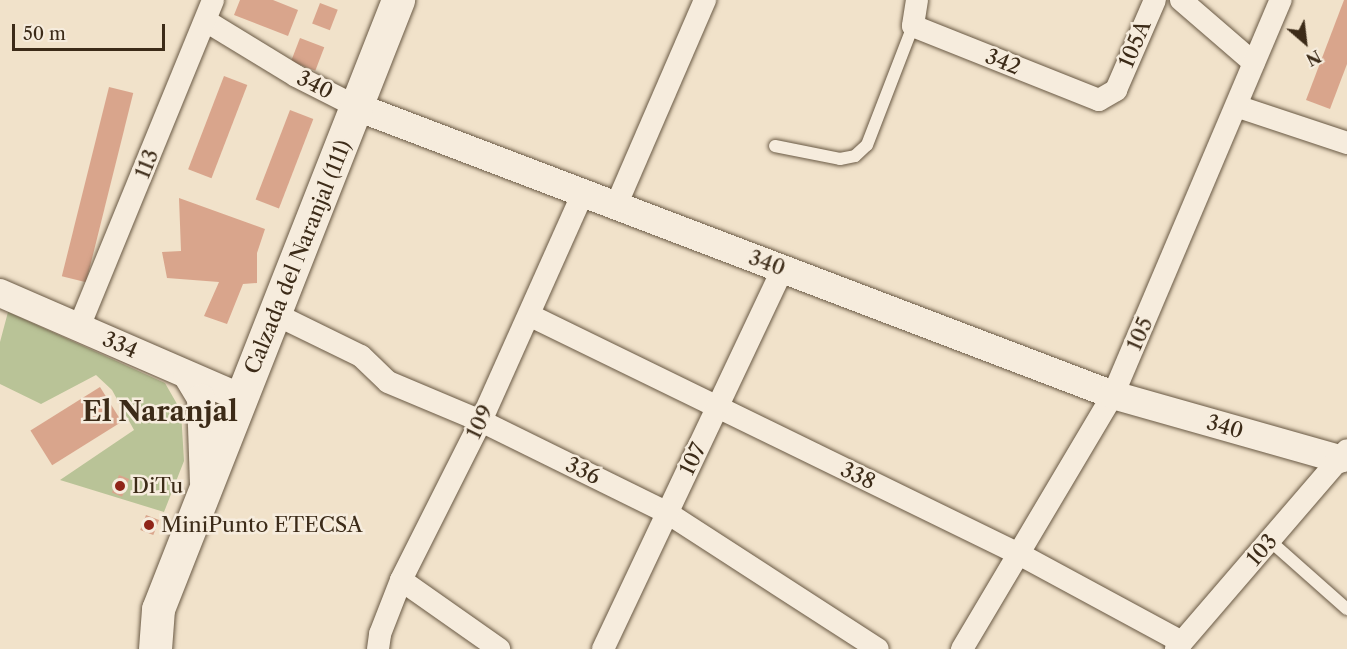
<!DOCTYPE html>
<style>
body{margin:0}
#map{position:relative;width:1347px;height:649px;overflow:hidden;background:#f1e2ca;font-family:"Libre Caslon Text",serif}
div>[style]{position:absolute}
.green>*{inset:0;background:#b9c397}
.building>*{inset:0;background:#d9a58c;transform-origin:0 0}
.roads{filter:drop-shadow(0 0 2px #695944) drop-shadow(0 0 2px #695944)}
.service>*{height:12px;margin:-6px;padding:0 6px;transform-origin:6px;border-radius:6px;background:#f6ecdd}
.minor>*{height:22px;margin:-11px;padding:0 11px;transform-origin:11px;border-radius:11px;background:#f6ecdd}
.tertiary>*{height:28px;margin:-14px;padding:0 14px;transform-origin:14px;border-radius:14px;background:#f6ecdd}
.secondary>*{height:33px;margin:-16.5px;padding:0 16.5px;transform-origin:16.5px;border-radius:16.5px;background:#f6ecdd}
.dots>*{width:16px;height:16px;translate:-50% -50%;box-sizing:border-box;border:3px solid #f6ecdd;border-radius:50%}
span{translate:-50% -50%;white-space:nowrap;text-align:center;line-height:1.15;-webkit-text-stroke:5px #f6ecdd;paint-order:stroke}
.street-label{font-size:21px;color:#3c2b18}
.poi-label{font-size:21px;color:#3c2b18}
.left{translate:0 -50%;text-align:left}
.district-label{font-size:27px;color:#3c2b18;font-weight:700}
.north{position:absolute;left:1275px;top:12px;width:60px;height:60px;-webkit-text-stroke:4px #f6ecdd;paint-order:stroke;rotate:152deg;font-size:16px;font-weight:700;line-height:24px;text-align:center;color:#3c2b18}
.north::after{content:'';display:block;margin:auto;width:21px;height:27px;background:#3c2b18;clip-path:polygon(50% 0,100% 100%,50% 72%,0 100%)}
.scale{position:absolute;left:12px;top:24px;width:153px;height:27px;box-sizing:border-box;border:3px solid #3c2b18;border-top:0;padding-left:8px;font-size:18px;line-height:21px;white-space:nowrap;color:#3c2b18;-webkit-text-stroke:4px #f6ecdd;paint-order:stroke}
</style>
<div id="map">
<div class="green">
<i style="clip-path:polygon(8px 312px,165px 383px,181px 411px,184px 461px,164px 512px,60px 480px,134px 430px,112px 390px,96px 375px,41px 404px,0 384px,0 342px)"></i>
</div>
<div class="building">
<i style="clip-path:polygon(240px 0,273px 0,298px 10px,288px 36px,234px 15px)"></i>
<i style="clip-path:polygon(1344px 0,1347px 0,1347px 64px,1330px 109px,1306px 100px)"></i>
<i style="left:320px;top:3px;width:19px;height:22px;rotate:21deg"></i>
<i style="left:300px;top:38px;width:26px;height:25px;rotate:21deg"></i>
<i style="left:224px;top:76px;width:25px;height:100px;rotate:21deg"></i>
<i style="left:109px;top:87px;width:25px;height:195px;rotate:14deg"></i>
<i style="left:290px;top:110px;width:25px;height:96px;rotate:21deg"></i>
<i style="clip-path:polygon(179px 198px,265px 229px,257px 253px,257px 283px,243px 284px,227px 324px,204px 316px,219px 282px,167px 278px,162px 252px,181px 251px)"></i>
<i style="left:100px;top:387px;width:41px;height:82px;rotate:58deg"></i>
<i style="left:119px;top:475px;width:11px;height:19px;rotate:22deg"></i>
<i style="left:146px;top:515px;width:14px;height:16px;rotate:21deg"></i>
</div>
<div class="roads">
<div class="service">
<i style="left:775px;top:146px;width:66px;rotate:11.3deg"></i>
<i style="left:840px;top:159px;width:15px;rotate:-11deg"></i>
<i style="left:855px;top:156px;width:16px;rotate:-43deg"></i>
<i style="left:867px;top:145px;width:128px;rotate:-68.9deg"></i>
<i style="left:1269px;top:540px;width:104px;rotate:41.5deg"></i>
</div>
<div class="minor">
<i style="left:917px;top:0;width:26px;rotate:99deg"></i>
<i style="left:913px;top:26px;width:200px;rotate:21.7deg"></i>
<i style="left:1099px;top:100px;width:20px;rotate:-30deg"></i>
<i style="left:1116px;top:90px;width:98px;rotate:-66.6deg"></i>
<i style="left:1181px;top:0;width:96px;rotate:40.8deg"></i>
<i style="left:206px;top:21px;width:105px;rotate:31.4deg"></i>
<i style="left:296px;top:76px;width:68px;rotate:26.9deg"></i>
<i style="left:1239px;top:107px;width:114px;rotate:18.4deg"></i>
<i style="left:615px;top:208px;width:227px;rotate:-66.6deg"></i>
<i style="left:277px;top:315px;width:93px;rotate:26deg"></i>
<i style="left:361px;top:356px;width:37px;rotate:44deg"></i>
<i style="left:388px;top:382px;width:101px;rotate:22.8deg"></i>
<i style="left:481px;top:421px;width:206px;rotate:26.2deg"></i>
<i style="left:666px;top:512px;width:252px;rotate:32.9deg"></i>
<i style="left:531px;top:316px;width:543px;rotate:26deg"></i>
<i style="left:1019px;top:554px;width:185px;rotate:28.4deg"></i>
<i style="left:79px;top:327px;width:353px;rotate:-67.7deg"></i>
<i style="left:401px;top:580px;width:120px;rotate:35.1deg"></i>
<i style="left:378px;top:649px;width:15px;rotate:-82deg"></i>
<i style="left:380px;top:634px;width:58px;rotate:-68.7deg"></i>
<i style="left:401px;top:580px;width:178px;rotate:-63.3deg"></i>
<i style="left:481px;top:421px;width:248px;rotate:-65.9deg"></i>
<i style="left:603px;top:649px;width:420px;rotate:-64.7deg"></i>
<i style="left:962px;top:649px;width:295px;rotate:-59.3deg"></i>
<i style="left:1113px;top:395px;width:429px;rotate:-67deg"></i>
<i style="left:1176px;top:649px;width:262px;rotate:-49.3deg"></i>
</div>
<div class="tertiary">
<i style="left:357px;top:107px;width:809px;rotate:20.85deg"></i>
<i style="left:1113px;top:395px;width:235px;rotate:15.8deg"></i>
<i style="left:1339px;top:459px;width:8px;rotate:-14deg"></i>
<i style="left:0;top:293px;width:263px;rotate:23.5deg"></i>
<i style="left:187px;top:375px;width:27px;rotate:59deg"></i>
<i style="left:201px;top:398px;width:84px;rotate:88deg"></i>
</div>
<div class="secondary">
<i style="left:155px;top:649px;width:40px;rotate:-85.7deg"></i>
<i style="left:158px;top:609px;width:655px;rotate:-68.49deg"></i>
</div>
</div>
<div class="dots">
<i style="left:120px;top:486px;background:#8f2418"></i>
<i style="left:149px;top:525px;background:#8f2418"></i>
</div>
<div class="street-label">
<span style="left:1135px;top:44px;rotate:-67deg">105A</span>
<span style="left:1003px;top:62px;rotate:22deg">342</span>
<span style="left:315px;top:85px;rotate:27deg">340</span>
<span style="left:147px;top:164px;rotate:-68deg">113</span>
<span style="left:298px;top:257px;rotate:-68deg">Calzada del Naranjal (111)</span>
<span style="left:767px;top:263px;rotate:20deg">340</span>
<span style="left:1140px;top:334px;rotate:-66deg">105</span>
<span style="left:120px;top:345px;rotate:24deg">334</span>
<span style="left:480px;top:422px;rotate:-64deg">109</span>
<span style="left:1225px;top:427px;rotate:16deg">340</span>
<span style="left:693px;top:459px;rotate:-64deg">107</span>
<span style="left:583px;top:471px;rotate:26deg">336</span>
<span style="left:858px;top:476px;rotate:26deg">338</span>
<span style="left:1262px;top:550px;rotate:-49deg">103</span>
</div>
<div class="poi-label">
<span class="left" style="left:132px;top:486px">DiTu</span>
<span class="left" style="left:161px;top:525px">MiniPunto ETECSA</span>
</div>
<div class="district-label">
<span style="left:160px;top:412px">El Naranjal</span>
</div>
<div class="north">N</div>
<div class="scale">50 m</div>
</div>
